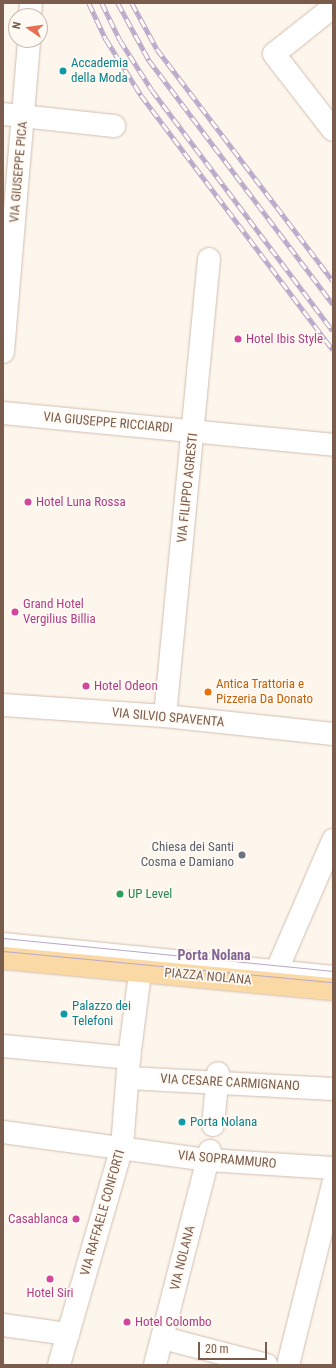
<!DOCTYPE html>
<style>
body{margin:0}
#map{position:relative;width:336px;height:1368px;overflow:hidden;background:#fdf6ec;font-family:"Roboto Condensed",sans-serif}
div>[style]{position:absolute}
.roads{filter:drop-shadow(0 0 1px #d1beb0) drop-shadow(0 0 1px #d1beb0)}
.minor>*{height:22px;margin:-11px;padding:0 11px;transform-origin:11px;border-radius:11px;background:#fff}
.major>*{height:22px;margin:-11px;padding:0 11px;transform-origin:11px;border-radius:11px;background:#fbd9a5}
.tram>*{height:1px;margin:-0.5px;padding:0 0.5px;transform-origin:0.5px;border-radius:0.5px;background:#b9a8c9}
.rail>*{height:4.5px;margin-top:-2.25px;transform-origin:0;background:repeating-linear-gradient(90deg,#fffaf3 0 9px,#b9a8c9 0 18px);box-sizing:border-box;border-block:1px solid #b9a8c9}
.dots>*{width:11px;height:11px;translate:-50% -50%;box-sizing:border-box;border:2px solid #fffaf3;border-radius:50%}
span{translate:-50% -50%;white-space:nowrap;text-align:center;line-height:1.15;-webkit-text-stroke:3.5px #fffaf3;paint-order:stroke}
.culture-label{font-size:13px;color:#0d838f}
.left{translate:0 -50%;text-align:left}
.street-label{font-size:13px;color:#7a5c4d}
.hotel-label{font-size:13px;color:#b23c85}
.right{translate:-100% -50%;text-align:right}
.food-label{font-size:13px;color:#c56008}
.worship-label{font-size:13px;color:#5b616d}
.leisure-label{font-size:13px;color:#27864d}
.neighbourhood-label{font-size:14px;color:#846695;font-weight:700}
.frame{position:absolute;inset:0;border:4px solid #7a5c4d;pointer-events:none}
.north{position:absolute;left:8px;top:8px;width:40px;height:40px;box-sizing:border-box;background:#fffaf3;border:1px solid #cabbb1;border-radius:50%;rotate:283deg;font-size:11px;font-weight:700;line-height:16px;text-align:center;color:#7a5c4d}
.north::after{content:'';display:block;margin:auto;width:14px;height:18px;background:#e76f51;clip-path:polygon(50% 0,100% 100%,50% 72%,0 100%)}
.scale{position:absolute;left:198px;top:1342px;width:69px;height:18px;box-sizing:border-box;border:2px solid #7a5c4d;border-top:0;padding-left:5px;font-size:12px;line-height:14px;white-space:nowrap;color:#7a5c4d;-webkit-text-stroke:3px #fffaf3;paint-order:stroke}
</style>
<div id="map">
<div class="roads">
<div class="minor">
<i style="left:333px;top:7px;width:75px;rotate:141.5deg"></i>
<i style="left:274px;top:54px;width:96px;rotate:52.2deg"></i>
<i style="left:30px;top:16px;width:13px;rotate:-86deg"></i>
<i style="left:3px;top:114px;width:112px;rotate:6.2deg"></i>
<i style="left:3px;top:352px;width:313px;rotate:-85.2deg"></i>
<i style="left:3px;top:413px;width:332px;rotate:5.5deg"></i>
<i style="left:3px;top:705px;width:162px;rotate:3.9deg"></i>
<i style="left:165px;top:716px;width:169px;rotate:6.1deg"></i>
<i style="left:165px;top:716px;width:459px;rotate:-84.5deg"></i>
<i style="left:3px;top:944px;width:332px;rotate:5.7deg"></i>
<i style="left:275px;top:983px;width:11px;rotate:-85deg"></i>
<i style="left:276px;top:972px;width:144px;rotate:-66.6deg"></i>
<i style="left:3px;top:1046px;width:127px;rotate:5.4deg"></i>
<i style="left:128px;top:1078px;width:205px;rotate:3.1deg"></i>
<i style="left:213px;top:1125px;width:52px;rotate:-84.5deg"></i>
<i style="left:3px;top:1132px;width:207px;rotate:7.8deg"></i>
<i style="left:208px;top:1160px;width:125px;rotate:3.7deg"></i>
<i style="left:3px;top:1325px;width:66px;rotate:7.9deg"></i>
<i style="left:163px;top:1338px;width:107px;rotate:14.6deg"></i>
<i style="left:59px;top:1365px;width:227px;rotate:-73.9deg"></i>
<i style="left:122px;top:1147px;width:89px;rotate:-85.5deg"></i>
<i style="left:129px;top:1058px;width:101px;rotate:-82.6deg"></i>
<i style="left:155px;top:1365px;width:221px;rotate:-75.6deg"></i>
<i style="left:288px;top:1365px;width:187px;rotate:-76deg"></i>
</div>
<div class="major">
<i style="left:3px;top:958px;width:331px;rotate:5.4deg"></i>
</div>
</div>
<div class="tram">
<i style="left:3px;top:938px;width:332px;rotate:5.7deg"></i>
<i style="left:3px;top:951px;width:331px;rotate:5.4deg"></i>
</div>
<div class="rail">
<i style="left:89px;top:3px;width:40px;rotate:65deg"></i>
<i style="left:106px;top:39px;width:66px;rotate:58deg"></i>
<i style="left:141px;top:95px;width:319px;rotate:53deg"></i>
<i style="left:102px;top:3px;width:41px;rotate:64.1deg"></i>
<i style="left:120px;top:40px;width:59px;rotate:57.4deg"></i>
<i style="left:152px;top:90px;width:301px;rotate:53.1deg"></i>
<i style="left:118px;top:3px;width:65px;rotate:61.5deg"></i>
<i style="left:149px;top:60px;width:306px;rotate:53deg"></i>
<i style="left:132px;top:3px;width:52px;rotate:61.5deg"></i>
<i style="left:157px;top:49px;width:291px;rotate:52.8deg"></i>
</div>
<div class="dots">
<i style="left:63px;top:71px;background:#0f9aa8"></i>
<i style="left:238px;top:339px;background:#d1479c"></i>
<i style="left:28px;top:502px;background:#d1479c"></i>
<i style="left:15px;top:612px;background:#d1479c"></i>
<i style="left:86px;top:686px;background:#d1479c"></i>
<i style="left:208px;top:692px;background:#e8710a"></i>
<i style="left:242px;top:855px;background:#6b7280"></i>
<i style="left:120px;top:894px;background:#2e9e5b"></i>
<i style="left:64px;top:1014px;background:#0f9aa8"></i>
<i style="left:182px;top:1122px;background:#0f9aa8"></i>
<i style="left:76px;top:1219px;background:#d1479c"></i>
<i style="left:50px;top:1279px;background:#d1479c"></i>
<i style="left:127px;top:1322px;background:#d1479c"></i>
</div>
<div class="culture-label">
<span class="left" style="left:71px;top:71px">Accademia<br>della Moda</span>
<span class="left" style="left:72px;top:1014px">Palazzo dei<br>Telefoni</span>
<span class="left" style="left:190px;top:1122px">Porta Nolana</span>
</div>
<div class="street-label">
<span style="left:19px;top:172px;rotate:-85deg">VIA GIUSEPPE PICA</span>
<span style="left:108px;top:423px;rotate:5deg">VIA GIUSEPPE RICCIARDI</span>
<span style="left:188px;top:488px;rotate:-84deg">VIA FILIPPO AGRESTI</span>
<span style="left:168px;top:718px;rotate:5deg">VIA SILVIO SPAVENTA</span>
<span style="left:208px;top:977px;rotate:5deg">PIAZZA NOLANA</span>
<span style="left:230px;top:1083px;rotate:3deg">VIA CESARE CARMIGNANO</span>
<span style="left:227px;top:1160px;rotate:5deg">VIA SOPRAMMURO</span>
<span style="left:103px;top:1213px;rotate:-74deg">VIA RAFFAELE CONFORTI</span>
<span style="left:183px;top:1258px;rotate:-76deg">VIA NOLANA</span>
</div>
<div class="hotel-label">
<span class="left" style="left:246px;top:339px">Hotel Ibis Style</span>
<span class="left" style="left:36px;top:502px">Hotel Luna Rossa</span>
<span class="left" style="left:23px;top:612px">Grand Hotel<br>Vergilius Billia</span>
<span class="left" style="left:94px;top:686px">Hotel Odeon</span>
<span class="right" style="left:68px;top:1219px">Casablanca</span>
<span style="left:50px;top:1293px">Hotel Siri</span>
<span class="left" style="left:135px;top:1322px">Hotel Colombo</span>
</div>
<div class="food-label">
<span class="left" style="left:216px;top:692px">Antica Trattoria e<br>Pizzeria Da Donato</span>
</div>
<div class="worship-label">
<span class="right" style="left:234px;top:855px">Chiesa dei Santi<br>Cosma e Damiano</span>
</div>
<div class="leisure-label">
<span class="left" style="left:128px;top:894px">UP Level</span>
</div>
<div class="neighbourhood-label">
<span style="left:214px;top:955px">Porta Nolana</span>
</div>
<div class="frame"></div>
<div class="north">N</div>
<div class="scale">20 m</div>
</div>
